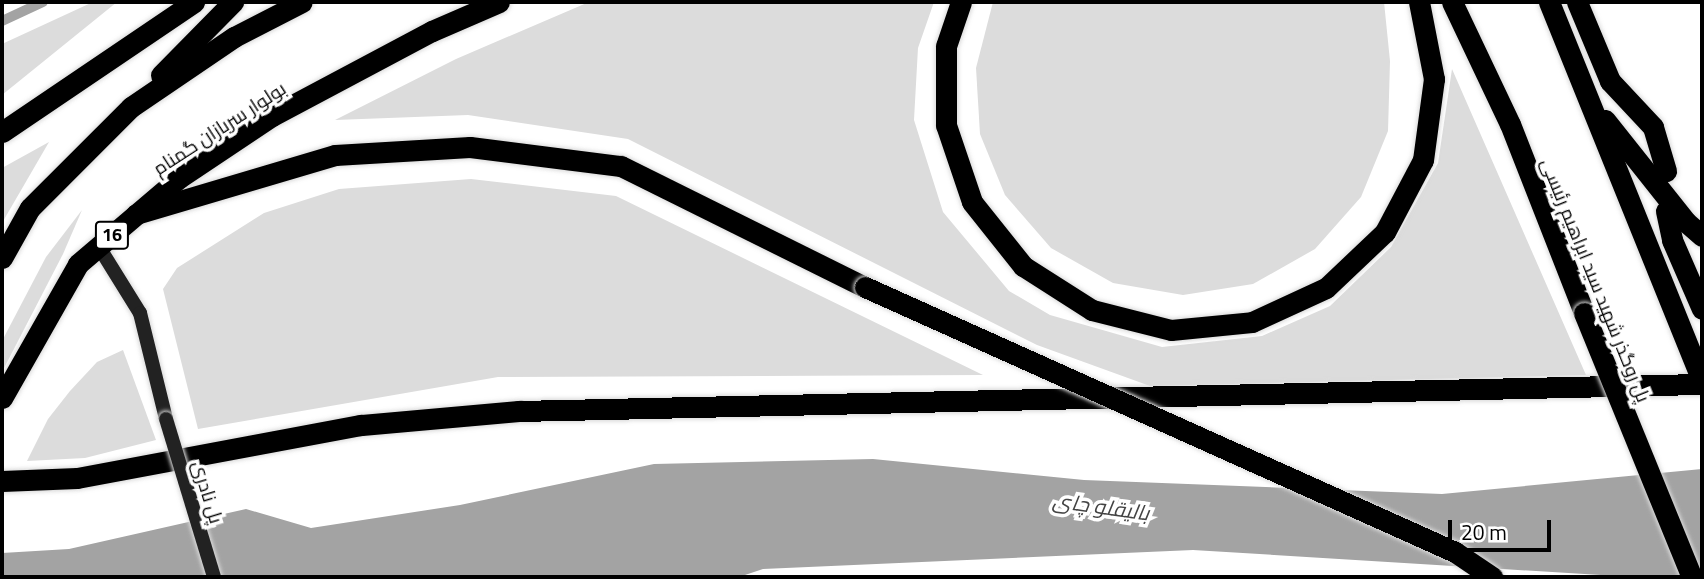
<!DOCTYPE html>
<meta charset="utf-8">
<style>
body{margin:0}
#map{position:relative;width:1704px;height:579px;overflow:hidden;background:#fff;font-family:"Titillium Web",Cairo,sans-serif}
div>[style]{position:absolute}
.green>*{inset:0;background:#dcdcdc}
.water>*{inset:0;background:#a3a3a3}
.stream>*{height:10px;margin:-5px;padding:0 5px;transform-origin:5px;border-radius:5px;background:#a3a3a3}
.roads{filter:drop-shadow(0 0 2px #dbdbdb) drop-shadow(0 0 2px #dbdbdb)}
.secondary>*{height:14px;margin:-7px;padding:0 7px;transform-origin:7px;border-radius:7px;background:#222}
.highway>*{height:21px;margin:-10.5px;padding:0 10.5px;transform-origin:10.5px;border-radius:10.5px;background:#000}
.bridges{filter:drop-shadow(0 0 2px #dbdbdb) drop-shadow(0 0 2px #dbdbdb)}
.secondary-bridge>*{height:14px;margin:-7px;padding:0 7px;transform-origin:7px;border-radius:7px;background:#222}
.highway-bridge>*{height:21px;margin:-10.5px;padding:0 10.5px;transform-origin:10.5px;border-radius:10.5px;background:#000}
span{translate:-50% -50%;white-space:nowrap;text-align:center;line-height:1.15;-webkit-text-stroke:7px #fff;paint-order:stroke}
.shield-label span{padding:2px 5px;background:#fff;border:2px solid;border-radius:5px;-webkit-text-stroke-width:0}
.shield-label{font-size:18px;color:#000;font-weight:700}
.street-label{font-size:19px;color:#000}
.water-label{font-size:21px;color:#444;font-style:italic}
.frame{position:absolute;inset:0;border:4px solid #000;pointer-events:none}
.scale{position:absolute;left:1448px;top:520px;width:103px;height:32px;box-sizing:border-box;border:4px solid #000;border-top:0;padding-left:9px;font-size:21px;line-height:24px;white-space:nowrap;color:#000;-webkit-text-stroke:5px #fff;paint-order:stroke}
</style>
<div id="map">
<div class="green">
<i style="clip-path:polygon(93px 2px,117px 2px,2px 95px,2px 44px)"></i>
<i style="clip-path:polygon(589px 2px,934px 2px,918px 48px,914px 120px,943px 212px,1009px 291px,1050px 315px,1162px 347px,1262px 336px,1330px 306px,1391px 247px,1438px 163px,1452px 69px,1586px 375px,1150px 386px,1037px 345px,628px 139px,468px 115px,335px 120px,456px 59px)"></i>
<i style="clip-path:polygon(993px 2px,1384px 2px,1390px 61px,1388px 131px,1361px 197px,1315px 249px,1253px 284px,1183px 295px,1113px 283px,1051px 248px,1005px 195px,980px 134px,976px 68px)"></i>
<i style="clip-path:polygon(49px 142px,2px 223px,2px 168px)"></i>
<i style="clip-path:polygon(471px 179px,616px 196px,983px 375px,498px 377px,198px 429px,163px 289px,177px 268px,264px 213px,339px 189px)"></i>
<i style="clip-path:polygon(82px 210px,63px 254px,2px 372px,2px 341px,46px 257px)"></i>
<i style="clip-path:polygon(123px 350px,156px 440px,85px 458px,27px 461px,48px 419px,70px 391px,97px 362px)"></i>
</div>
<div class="water">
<i style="clip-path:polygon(873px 459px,1084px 480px,1442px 494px,1702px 469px,1702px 577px,1633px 577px,1193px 550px,763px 569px,739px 577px,2px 577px,2px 553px,69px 549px,246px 509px,311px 528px,460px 505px,654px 464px)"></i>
</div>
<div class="stream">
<i style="left:2px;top:21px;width:45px;rotate:-24.9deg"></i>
</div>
<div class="roads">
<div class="secondary">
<i style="left:99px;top:247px;width:78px;rotate:58.2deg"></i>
<i style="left:140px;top:313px;width:109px;rotate:76.2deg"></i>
</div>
<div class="highway">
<i style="left:961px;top:2px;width:46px;rotate:108.8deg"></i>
<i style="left:946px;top:46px;width:79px;rotate:90deg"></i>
<i style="left:946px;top:125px;width:81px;rotate:71.3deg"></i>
<i style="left:972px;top:202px;width:82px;rotate:51.4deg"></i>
<i style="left:1023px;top:266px;width:82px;rotate:32.5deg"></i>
<i style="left:1092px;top:310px;width:81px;rotate:14.2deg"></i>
<i style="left:1171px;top:330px;width:81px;rotate:-5.6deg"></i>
<i style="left:1252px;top:322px;width:81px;rotate:-24.7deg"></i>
<i style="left:1326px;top:288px;width:81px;rotate:-43.5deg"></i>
<i style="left:1385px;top:232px;width:81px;rotate:-62.2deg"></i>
<i style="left:1423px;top:160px;width:82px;rotate:-82.3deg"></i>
<i style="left:1434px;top:79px;width:78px;rotate:-101deg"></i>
<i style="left:1452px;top:2px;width:135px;rotate:64.6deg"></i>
<i style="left:1510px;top:124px;width:203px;rotate:68.6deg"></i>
<i style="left:1549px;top:2px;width:408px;rotate:68deg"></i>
<i style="left:1577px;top:2px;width:86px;rotate:67.3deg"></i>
<i style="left:1610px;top:81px;width:63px;rotate:46.9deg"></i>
<i style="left:1653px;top:127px;width:46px;rotate:73.5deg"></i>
<i style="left:161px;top:75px;width:103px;rotate:-45.4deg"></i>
<i style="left:1605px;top:120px;width:130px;rotate:51.5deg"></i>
<i style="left:1686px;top:222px;width:21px;rotate:41deg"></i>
<i style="left:2px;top:132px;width:232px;rotate:-34.1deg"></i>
<i style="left:1666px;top:211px;width:30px;rotate:78deg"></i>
<i style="left:1672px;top:240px;width:75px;rotate:66.5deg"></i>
<i style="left:136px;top:214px;width:208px;rotate:-16.5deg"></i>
<i style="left:335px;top:155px;width:135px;rotate:-3.4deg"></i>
<i style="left:470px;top:147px;width:152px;rotate:7.2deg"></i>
<i style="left:621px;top:166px;width:272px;rotate:26.4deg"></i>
<i style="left:2px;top:258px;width:57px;rotate:-60.8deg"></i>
<i style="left:30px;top:208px;width:143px;rotate:-45deg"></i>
<i style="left:131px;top:107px;width:125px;rotate:-34.2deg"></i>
<i style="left:234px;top:37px;width:76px;rotate:-27.2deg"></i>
<i style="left:2px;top:398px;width:154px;rotate:-60.4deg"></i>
<i style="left:78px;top:264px;width:133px;rotate:-40.4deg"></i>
<i style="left:179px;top:178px;width:112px;rotate:-33.7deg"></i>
<i style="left:272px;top:116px;width:181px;rotate:-28deg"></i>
<i style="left:432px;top:31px;width:73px;rotate:-23.4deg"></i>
<i style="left:2px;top:481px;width:75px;rotate:-2.3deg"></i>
<i style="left:77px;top:478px;width:289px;rotate:-10.6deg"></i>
<i style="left:361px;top:425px;width:159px;rotate:-5.1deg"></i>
<i style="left:519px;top:411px;width:1183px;rotate:-1.31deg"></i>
</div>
</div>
<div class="bridges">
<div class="secondary-bridge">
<i style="left:166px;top:419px;width:165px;rotate:73.1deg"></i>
</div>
<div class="highway-bridge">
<i style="left:865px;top:287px;width:647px;rotate:24.19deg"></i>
<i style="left:1455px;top:552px;width:45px;rotate:34deg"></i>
<i style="left:1584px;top:313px;width:285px;rotate:67.8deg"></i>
</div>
</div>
<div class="shield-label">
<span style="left:112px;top:235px">16</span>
</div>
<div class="street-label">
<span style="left:219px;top:128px;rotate:-33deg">بولوار سربازان گمنام</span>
<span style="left:1596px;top:280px;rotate:68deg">پل روگذر شهید سید ابراهیم رئیسی</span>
<span style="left:208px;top:492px;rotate:73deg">پل نادری</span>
</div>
<div class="water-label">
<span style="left:1101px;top:506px;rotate:8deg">بالیقلو چای</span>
</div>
<div class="frame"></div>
<div class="scale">20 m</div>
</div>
